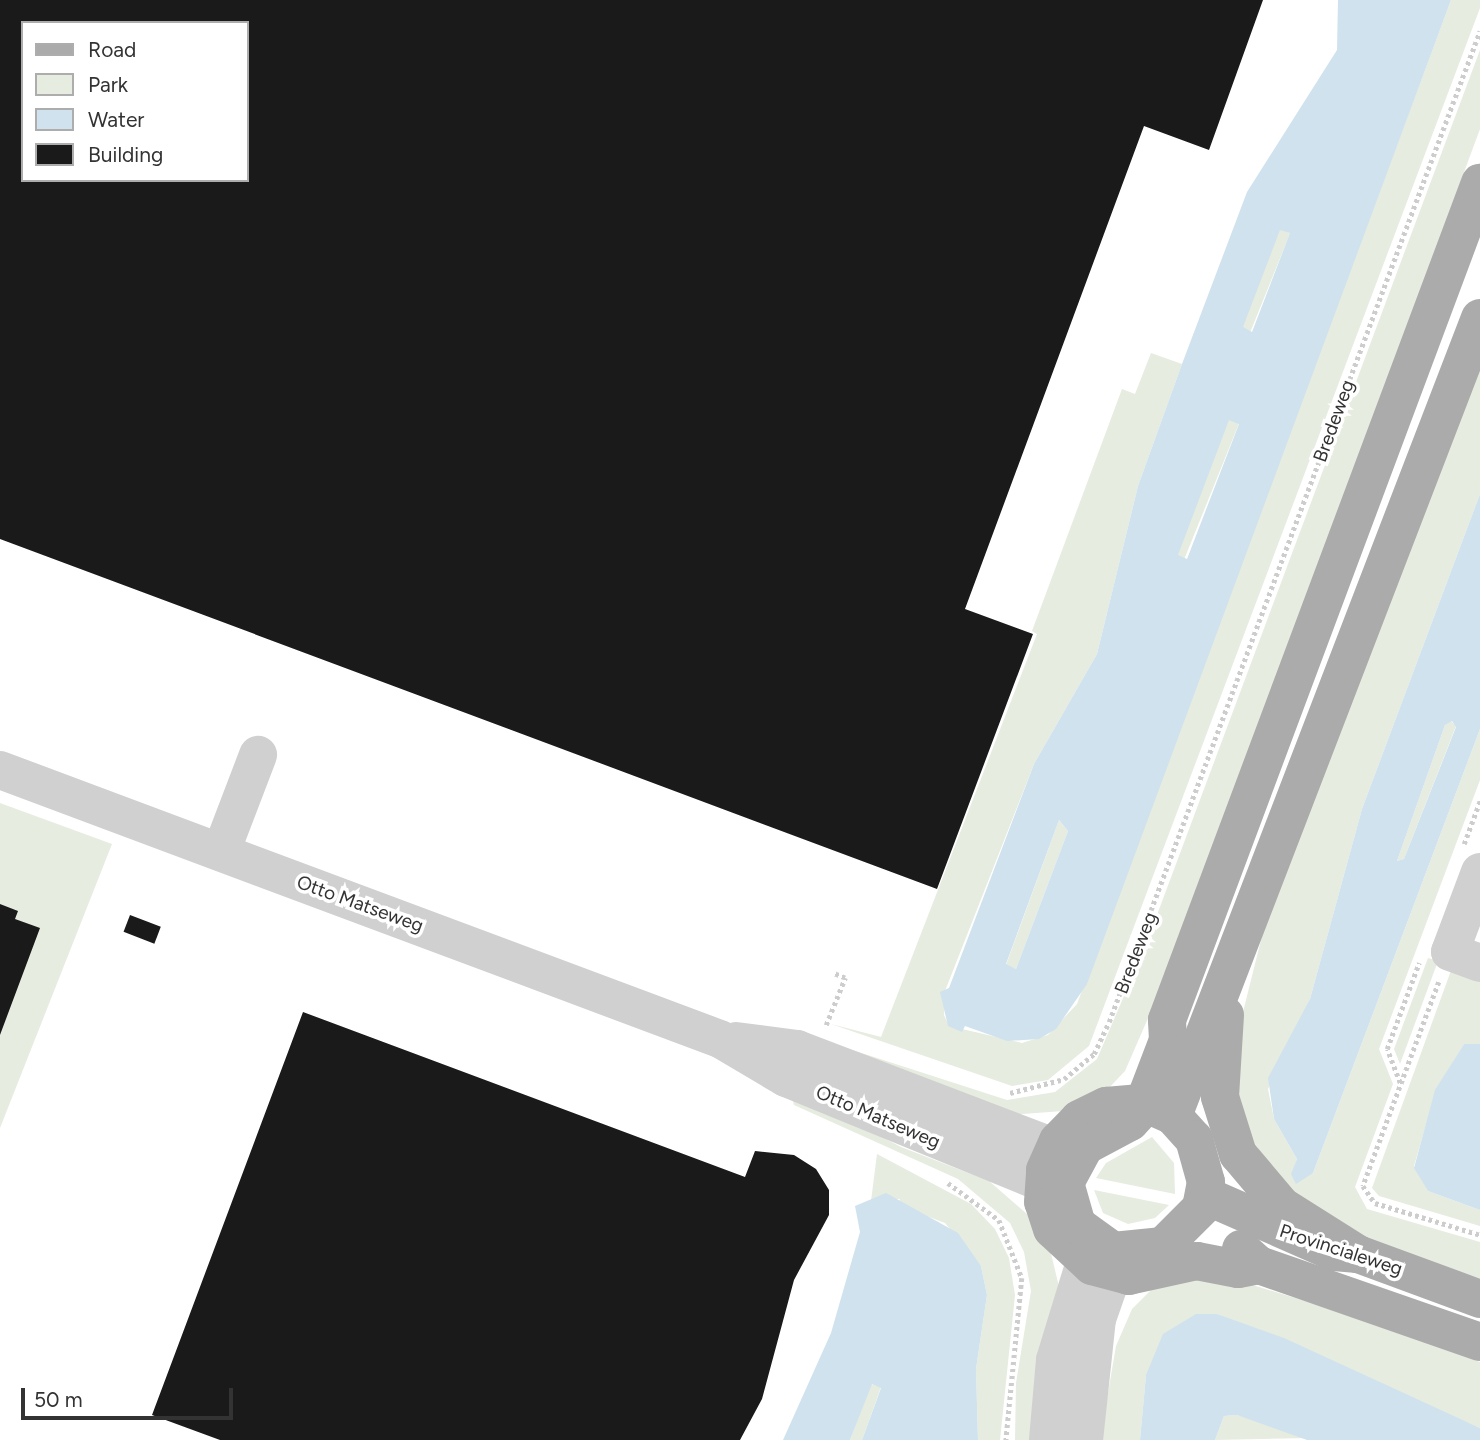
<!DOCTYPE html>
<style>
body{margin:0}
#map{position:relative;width:1480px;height:1440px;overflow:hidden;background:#fff;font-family:Figtree,sans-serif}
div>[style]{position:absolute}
.green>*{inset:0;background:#e6ecdf;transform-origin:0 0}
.water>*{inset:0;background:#cfe2ee}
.building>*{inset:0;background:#1a1a1a;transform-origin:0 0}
.path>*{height:4.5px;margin-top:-2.25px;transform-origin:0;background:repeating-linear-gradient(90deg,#cdcdcd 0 3.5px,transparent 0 7px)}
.minor>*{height:38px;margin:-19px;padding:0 19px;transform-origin:19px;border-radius:19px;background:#d0d0d0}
.major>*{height:38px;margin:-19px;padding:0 19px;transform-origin:19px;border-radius:19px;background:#ababab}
span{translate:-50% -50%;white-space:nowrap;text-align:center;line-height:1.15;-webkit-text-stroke:7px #fff;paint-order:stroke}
.street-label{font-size:19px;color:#333}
.legend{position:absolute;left:21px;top:21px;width:228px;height:161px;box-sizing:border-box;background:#fff;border:2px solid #adadad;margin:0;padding:9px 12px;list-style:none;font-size:21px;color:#333}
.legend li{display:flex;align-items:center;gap:14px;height:35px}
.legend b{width:35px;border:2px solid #adadad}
.scale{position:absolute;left:21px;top:1388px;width:212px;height:32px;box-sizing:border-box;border:4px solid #333;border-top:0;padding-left:9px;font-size:21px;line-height:24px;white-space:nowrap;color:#333;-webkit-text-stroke:5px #fff;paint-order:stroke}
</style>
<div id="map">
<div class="green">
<i style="clip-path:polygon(1451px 0,1480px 0,1480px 8px,1089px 1046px,1048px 1080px,1012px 1086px,831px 1024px,881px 1037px,1037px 634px,1032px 631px,1122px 389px,1135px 394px,1151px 353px,1182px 364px,1138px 486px,1097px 654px,1034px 764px,945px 991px,944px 1015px,949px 1026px,1022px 1043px,1048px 1035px,1077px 1004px)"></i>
<i style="clip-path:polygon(1480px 50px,1480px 129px,1166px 977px,1125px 1071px,1106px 1091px,1063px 1111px,1011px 1115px,812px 1037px,1007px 1100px,1055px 1092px,1097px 1059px,1145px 947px)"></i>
<i style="left:1280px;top:229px;width:11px;height:106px;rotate:22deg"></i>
<i style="clip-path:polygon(1480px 356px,1480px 494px,1362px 809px,1310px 999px,1268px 1089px,1274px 1119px,1297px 1159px,1294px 1169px,1301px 1178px,1313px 1173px,1480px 729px,1480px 780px,1379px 1049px,1393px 1084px,1355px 1187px,1367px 1209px,1480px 1242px,1480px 1283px,1367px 1242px,1295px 1199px,1241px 1125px,1235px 1044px,1262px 936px)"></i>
<i style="left:1229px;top:419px;width:11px;height:146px;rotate:22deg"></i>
<i style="clip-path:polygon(1451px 721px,1456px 726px,1404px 859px,1397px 861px,1445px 725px)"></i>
<i style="clip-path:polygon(0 803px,112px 844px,0 1128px)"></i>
<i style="clip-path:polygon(1059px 820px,1068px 831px,1016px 969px,1006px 965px)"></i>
<i style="clip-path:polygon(1428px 958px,1438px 961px,1400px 1064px,1394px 1049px)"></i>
<i style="clip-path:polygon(1453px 965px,1480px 975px,1480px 1044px,1464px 1044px,1436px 1090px,1414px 1166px,1428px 1191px,1480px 1210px,1480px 1226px,1379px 1196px,1372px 1188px)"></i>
<i style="clip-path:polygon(790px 1089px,901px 1147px,989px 1181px,1027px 1214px,1049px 1245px,1060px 1291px,1037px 1440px,1015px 1440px,1016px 1383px,1031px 1291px,1024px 1252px,1010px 1223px,958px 1179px,794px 1105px)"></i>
<i style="clip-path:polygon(1152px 1137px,1174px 1163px,1175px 1194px,1096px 1178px,1106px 1163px)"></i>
<i style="clip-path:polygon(877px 1154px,971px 1204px,995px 1229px,1009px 1258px,1015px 1295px,1000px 1440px,978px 1440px,976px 1369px,987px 1295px,981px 1266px,945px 1223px,898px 1205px,900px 1199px,871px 1201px)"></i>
<i style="clip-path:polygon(1094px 1190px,1169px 1205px,1155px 1218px,1128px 1224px,1103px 1213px)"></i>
<i style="clip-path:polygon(1213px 1273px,1397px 1329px,1480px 1362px,1480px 1428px,1217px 1314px,1146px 1375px,1140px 1440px,1100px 1440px,1116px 1346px,1132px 1309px,1152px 1289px)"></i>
<i style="clip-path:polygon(871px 1384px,881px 1387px,862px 1440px,850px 1440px)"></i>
<i style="clip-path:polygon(1237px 1415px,1305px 1434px,1308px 1438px,1215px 1440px,1224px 1416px)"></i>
</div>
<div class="water">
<i style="clip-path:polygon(evenodd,1338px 0,1451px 0,1087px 984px,1056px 1029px,1039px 1039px,1007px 1041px,965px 1026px,962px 1032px,948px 1026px,940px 992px,949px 988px,1034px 764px,1097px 654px,1138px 486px,1182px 364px,1247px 192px,1337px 50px,1338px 0,1280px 230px,1290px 233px,1252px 332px,1243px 327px,1280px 230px,1338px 0,1229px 420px,1239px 424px,1187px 559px,1178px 555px,1229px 420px,1338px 0,1059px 820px,1068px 831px,1016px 969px,1006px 964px,1059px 820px)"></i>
<i style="clip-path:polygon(evenodd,1480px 494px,1480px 729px,1313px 1173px,1296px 1184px,1291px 1174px,1297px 1159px,1274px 1119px,1268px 1078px,1310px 999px,1362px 809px,1480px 494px,1452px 721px,1456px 727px,1404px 859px,1397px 861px,1445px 725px,1452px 721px)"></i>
<i style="clip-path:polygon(1464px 1044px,1480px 1044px,1480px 1210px,1428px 1191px,1414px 1168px,1435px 1090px)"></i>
<i style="clip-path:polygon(886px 1193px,958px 1233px,981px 1266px,987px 1295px,976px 1369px,978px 1440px,862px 1440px,881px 1388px,872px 1384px,850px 1440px,783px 1440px,831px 1333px,860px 1232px,855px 1206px)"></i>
<i style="clip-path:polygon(1196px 1314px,1217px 1314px,1284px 1338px,1480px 1428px,1480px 1440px,1307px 1440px,1237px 1415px,1224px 1416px,1215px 1440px,1140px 1440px,1146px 1375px,1163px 1334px)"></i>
</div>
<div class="building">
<i style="clip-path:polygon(evenodd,0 0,1263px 0,1209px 150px,1144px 126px,965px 609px,1033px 634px,937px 889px,0 539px,0 0,23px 23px,247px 23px,247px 180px,23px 180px,23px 23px)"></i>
<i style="clip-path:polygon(0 904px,18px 911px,15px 919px,40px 928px,0 1035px)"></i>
<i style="left:130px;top:915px;width:33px;height:18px;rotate:21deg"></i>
<i style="clip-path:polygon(303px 1012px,745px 1177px,755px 1151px,794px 1155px,816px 1169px,829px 1190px,829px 1215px,794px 1280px,762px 1399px,740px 1440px,220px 1440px,152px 1415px)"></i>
</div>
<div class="path">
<i style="left:1464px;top:844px;width:46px;rotate:-69.6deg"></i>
<i style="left:1439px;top:982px;width:218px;rotate:110.4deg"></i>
<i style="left:1363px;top:1186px;width:21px;rotate:55deg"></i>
<i style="left:1375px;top:1203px;width:110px;rotate:16.9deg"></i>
<i style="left:826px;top:1025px;width:51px;rotate:-68deg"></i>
<i style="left:845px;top:978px;width:11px;rotate:-158deg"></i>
<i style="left:1400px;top:1083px;width:36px;rotate:-111deg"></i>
<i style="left:1387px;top:1049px;width:92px;rotate:-69.6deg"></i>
<i style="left:1010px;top:1093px;width:56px;rotate:-14.5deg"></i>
<i style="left:1064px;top:1079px;width:39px;rotate:-40deg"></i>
<i style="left:1094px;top:1054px;width:35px;rotate:-65deg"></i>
<i style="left:1109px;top:1022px;width:1058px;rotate:-69.48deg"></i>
<i style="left:948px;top:1183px;width:63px;rotate:36deg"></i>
<i style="left:999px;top:1220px;width:62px;rotate:68.4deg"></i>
<i style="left:1022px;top:1278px;width:163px;rotate:95.6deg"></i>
</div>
<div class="minor">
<i style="left:0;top:770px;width:769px;rotate:20.49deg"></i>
<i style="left:720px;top:1039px;width:77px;rotate:30.6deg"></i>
<i style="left:786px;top:1078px;width:278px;rotate:22.2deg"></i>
<i style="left:221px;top:852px;width:104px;rotate:-69.1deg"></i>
<i style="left:1480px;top:872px;width:85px;rotate:110.6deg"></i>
<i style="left:1450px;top:952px;width:32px;rotate:20deg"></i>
<i style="left:736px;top:1041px;width:62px;rotate:7.5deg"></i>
<i style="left:797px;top:1049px;width:275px;rotate:20.9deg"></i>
<i style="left:1048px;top:1440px;width:80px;rotate:-85deg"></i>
<i style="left:1055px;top:1360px;width:102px;rotate:-73deg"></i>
<i style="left:1084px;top:1440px;width:122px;rotate:-83.9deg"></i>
<i style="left:1097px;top:1319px;width:49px;rotate:-70.8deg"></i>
</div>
<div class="major">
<i style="left:1225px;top:1015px;width:82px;rotate:93.5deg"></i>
<i style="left:1220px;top:1097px;width:60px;rotate:72.5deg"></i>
<i style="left:1238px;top:1154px;width:68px;rotate:49.8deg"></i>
<i style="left:1282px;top:1206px;width:90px;rotate:32.3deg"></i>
<i style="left:1173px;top:1116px;width:855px;rotate:-68.96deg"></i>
<i style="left:1204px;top:1195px;width:142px;rotate:23.7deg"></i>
<i style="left:1334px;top:1252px;width:24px;rotate:5deg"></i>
<i style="left:1358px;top:1254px;width:130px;rotate:20.2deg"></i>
<i style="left:1241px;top:1249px;width:24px;rotate:42deg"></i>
<i style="left:1259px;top:1265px;width:234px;rotate:19.2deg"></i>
<i style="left:1259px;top:1265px;width:21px;rotate:169deg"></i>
<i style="left:1238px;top:1269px;width:42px;rotate:-169deg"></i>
<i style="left:1197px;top:1261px;width:70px;rotate:167.6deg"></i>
<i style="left:1129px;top:1276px;width:38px;rotate:-165deg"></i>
<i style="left:1092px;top:1266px;width:54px;rotate:-137.2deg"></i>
<i style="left:1052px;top:1229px;width:28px;rotate:-108deg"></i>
<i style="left:1043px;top:1202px;width:32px;rotate:-86deg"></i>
<i style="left:1045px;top:1170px;width:32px;rotate:-66deg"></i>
<i style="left:1058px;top:1141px;width:30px;rotate:-46deg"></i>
<i style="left:1079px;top:1119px;width:30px;rotate:-26deg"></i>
<i style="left:1106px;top:1106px;width:38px;rotate:-5deg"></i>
<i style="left:1144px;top:1103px;width:32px;rotate:24deg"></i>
<i style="left:1173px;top:1116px;width:31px;rotate:48deg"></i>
<i style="left:1194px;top:1139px;width:45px;rotate:74.4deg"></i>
<i style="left:1206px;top:1182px;width:26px;rotate:101deg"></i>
<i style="left:1201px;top:1208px;width:54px;rotate:135deg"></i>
<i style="left:1163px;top:1246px;width:50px;rotate:174.3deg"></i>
<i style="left:1113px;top:1251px;width:44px;rotate:-144.2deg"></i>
<i style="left:1077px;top:1225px;width:44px;rotate:-105.9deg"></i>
<i style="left:1065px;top:1183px;width:42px;rotate:-61.6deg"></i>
<i style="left:1085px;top:1146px;width:51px;rotate:-28.1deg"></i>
<i style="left:1130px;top:1122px;width:18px;rotate:-47deg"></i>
<i style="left:1142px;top:1109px;width:6px;rotate:-72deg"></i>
<i style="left:1144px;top:1103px;width:67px;rotate:-69.1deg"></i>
<i style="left:1168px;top:1040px;width:20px;rotate:-93deg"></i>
<i style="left:1167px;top:1020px;width:894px;rotate:-69.5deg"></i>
</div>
<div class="street-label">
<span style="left:1334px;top:421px;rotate:-70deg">Bredeweg</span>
<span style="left:360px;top:904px;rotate:20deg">Otto Matseweg</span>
<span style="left:1136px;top:953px;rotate:-69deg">Bredeweg</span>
<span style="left:878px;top:1117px;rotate:23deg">Otto Matseweg</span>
<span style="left:1341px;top:1250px;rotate:18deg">Provincialeweg</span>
</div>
<ul class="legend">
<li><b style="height:9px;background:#ababab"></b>Road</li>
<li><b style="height:19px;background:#e6ecdf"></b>Park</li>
<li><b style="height:19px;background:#cfe2ee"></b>Water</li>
<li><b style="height:19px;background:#1a1a1a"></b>Building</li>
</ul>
<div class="scale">50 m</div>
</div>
